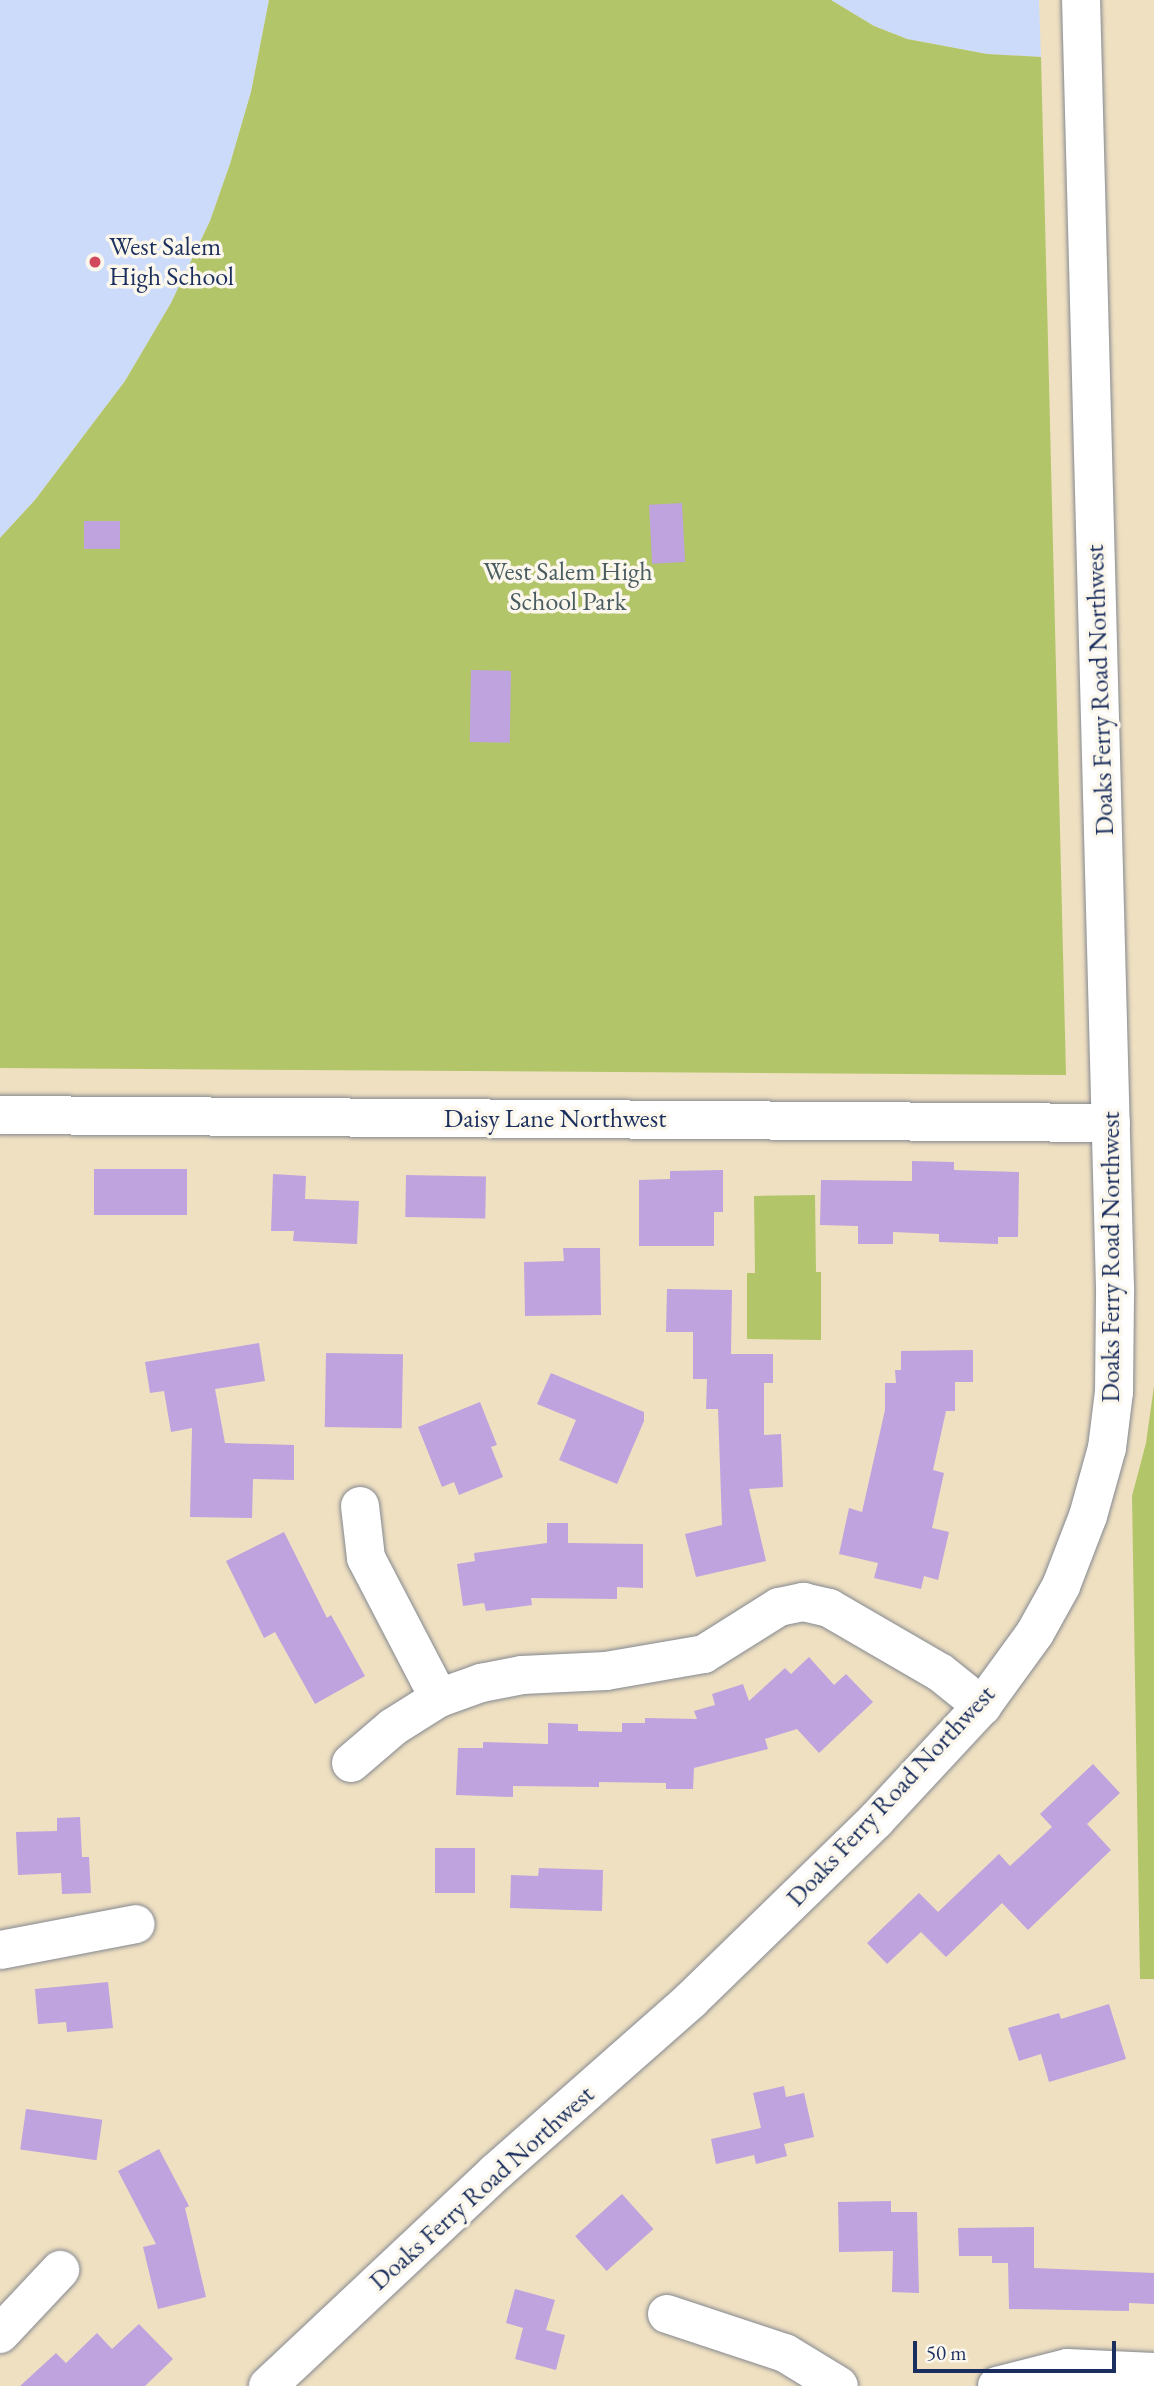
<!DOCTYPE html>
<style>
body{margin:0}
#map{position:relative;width:1154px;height:2386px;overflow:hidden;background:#efe0c1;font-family:"EB Garamond",serif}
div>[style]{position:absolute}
.built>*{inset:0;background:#cddbfa}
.green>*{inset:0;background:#b3c569}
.building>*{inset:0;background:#bea3de;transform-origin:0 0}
.roads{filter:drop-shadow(0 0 2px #858890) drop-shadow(0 0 2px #858890)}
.minor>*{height:38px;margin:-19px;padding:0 19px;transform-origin:19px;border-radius:19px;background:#fff}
.major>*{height:38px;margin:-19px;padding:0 19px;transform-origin:19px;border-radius:19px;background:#fff}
.dots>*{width:19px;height:19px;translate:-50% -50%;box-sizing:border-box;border:4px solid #fbf7ec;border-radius:50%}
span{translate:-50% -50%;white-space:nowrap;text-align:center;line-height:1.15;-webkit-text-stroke:7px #fbf7ec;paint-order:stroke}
.poi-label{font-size:26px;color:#1b2f5e}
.left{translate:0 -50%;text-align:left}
.park-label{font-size:26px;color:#495c61}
.street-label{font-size:26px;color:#1b2f5e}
.scale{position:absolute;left:913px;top:2341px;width:203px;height:32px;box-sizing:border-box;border:4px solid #1b2f5e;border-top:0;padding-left:9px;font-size:21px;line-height:24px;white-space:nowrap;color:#1b2f5e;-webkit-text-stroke:5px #fbf7ec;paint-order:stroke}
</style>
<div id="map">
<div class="built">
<i style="clip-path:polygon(0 0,269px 0,251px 92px,230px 164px,210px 221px,171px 303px,125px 381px,35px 500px,0 538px)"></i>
<i style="clip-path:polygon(831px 0,1039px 0,1041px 57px,987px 54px,907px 39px,874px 26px)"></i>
</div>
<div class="green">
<i style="clip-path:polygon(269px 0,831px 0,874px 26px,907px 39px,987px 54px,1041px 57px,1066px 1075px,0 1068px,0 538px,35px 500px,125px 381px,171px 303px,210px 221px,230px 164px,251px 92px)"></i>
<i style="clip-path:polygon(815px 1195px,816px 1272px,821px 1272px,821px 1340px,747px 1339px,747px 1273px,755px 1273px,754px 1196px)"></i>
<i style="clip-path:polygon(1154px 1386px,1154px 1979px,1140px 1979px,1132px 1496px,1146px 1443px)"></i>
</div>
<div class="building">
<i style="left:682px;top:503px;width:59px;height:33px;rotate:87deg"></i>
<i style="left:120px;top:521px;width:28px;height:36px;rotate:90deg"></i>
<i style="left:471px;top:670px;width:40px;height:72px;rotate:1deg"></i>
<i style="clip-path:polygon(912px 1161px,954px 1162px,954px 1170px,1019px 1172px,1018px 1237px,998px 1237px,998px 1244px,939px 1242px,939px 1234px,893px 1232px,893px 1244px,858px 1244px,858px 1226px,820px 1225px,821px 1180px,912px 1181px)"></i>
<i style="left:94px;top:1169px;width:93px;height:46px"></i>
<i style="clip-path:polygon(723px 1170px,723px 1212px,714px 1212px,714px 1246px,639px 1246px,639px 1180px,670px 1179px,670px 1171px)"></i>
<i style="clip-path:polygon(273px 1174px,306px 1176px,305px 1199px,359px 1201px,357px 1244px,293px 1241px,294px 1231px,271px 1231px)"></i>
<i style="left:406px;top:1175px;width:80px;height:42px;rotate:1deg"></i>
<i style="clip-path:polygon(563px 1248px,600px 1248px,601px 1315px,525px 1316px,524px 1262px,564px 1261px)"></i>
<i style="clip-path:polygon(667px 1289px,732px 1290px,731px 1354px,773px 1354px,773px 1383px,764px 1383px,764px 1435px,781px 1434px,783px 1487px,749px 1489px,766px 1561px,696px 1577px,685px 1534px,722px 1525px,718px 1409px,706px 1409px,707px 1379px,693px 1379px,693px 1332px,666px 1332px)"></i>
<i style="clip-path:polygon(259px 1343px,265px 1381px,215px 1389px,225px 1443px,294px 1445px,294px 1480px,253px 1479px,252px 1518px,190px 1517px,192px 1428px,171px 1432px,164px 1391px,150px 1393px,145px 1362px)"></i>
<i style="clip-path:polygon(973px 1350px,973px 1382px,955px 1382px,955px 1411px,946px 1411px,933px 1470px,944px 1473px,932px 1528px,949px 1532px,938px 1580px,924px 1576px,921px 1589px,874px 1578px,878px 1563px,839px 1554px,849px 1508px,862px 1512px,885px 1410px,885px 1383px,896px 1383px,895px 1370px,901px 1370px,901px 1351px)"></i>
<i style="left:326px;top:1353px;width:77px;height:74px;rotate:1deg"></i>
<i style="clip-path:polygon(551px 1373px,644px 1412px,644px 1421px,617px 1484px,559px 1460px,576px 1420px,537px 1404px)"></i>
<i style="clip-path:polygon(480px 1402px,497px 1445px,491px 1447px,503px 1477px,459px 1495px,454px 1482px,442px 1487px,418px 1427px)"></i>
<i style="clip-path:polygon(547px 1523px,568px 1523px,568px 1543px,643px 1544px,643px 1588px,617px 1587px,617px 1599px,531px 1598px,532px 1605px,486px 1611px,484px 1603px,463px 1606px,457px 1564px,475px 1561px,474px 1553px,547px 1543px)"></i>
<i style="clip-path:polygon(284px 1532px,327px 1618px,331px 1615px,365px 1676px,315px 1704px,275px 1632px,264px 1638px,226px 1561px)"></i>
<i style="clip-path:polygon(809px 1657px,834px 1685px,846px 1674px,873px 1702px,819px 1753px,797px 1729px,765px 1739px,768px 1749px,694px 1768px,693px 1789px,666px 1789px,666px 1783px,599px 1782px,599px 1787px,513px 1786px,513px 1797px,456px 1795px,458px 1748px,483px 1748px,483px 1742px,548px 1744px,548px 1723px,578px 1724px,578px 1731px,622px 1732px,622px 1723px,645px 1723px,645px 1718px,697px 1719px,694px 1711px,715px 1705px,712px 1694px,743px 1684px,749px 1701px,785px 1668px,791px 1674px)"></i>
<i style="clip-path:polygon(1093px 1764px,1120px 1793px,1087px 1824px,1111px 1850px,1028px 1930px,1002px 1903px,946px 1957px,921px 1932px,887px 1964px,867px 1943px,919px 1893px,938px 1912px,999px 1854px,1010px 1866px,1052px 1827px,1040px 1814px)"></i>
<i style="clip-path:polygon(80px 1817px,82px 1857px,89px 1857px,91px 1893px,62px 1894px,61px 1873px,18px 1875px,16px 1832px,57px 1831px,57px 1818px)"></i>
<i style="left:435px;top:1848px;width:40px;height:45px"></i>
<i style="clip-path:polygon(539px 1868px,603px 1870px,602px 1911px,510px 1908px,511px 1875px,538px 1876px)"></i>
<i style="clip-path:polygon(108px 1982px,113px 2028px,67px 2032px,66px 2022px,38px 2024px,35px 1989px)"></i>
<i style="clip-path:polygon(1109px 2004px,1126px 2059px,1049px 2082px,1041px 2054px,1019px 2061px,1008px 2028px,1059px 2013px,1061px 2019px)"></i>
<i style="clip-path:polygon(784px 2086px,786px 2097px,804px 2093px,814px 2137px,784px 2144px,787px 2156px,756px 2164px,754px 2155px,716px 2164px,711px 2139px,761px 2128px,753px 2093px)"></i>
<i style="left:26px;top:2109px;width:77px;height:41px;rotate:8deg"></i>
<i style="clip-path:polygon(159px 2149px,189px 2206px,185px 2208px,206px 2297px,158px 2309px,143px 2247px,156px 2244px,118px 2171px)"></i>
<i style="left:622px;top:2194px;width:47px;height:63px;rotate:48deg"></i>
<i style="clip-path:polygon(891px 2201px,891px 2212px,917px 2212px,919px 2293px,892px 2292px,893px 2251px,839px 2252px,838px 2202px)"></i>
<i style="clip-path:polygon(1034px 2227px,1034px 2268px,1154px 2273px,1154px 2304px,1129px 2303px,1129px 2311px,1009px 2309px,1008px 2263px,992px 2263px,992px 2256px,959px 2256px,958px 2228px)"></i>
<i style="clip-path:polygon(515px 2289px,555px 2300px,546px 2330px,565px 2335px,556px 2370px,515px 2359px,523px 2328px,506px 2323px)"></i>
<i style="clip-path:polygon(139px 2324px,173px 2359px,145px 2386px,20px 2386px,56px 2353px,66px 2363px,97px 2333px,112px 2349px)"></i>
</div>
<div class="roads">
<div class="minor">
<i style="left:0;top:1115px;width:1111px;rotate:0.41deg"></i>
<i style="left:360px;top:1506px;width:52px;rotate:83.4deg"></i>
<i style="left:366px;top:1558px;width:158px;rotate:62.5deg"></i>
<i style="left:351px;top:1763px;width:55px;rotate:-40.6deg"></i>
<i style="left:393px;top:1727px;width:54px;rotate:-32.2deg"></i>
<i style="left:439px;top:1698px;width:45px;rotate:-19.7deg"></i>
<i style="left:481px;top:1683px;width:42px;rotate:-11deg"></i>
<i style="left:522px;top:1675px;width:84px;rotate:-2.7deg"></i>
<i style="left:606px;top:1671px;width:99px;rotate:-9.8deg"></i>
<i style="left:704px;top:1654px;width:89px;rotate:-32.1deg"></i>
<i style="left:779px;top:1607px;width:25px;rotate:-12deg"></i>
<i style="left:803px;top:1602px;width:27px;rotate:13deg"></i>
<i style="left:829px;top:1608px;width:129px;rotate:30.1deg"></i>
<i style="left:941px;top:1673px;width:53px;rotate:38.8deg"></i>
<i style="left:0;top:1950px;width:138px;rotate:-10.8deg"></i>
<i style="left:667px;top:2314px;width:124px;rotate:18.3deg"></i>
<i style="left:785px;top:2353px;width:63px;rotate:31.4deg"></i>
<i style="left:0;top:2334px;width:88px;rotate:-46.8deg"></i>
<i style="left:997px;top:2386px;width:72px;rotate:-14.4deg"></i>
<i style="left:1067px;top:2368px;width:87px;rotate:2.6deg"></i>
</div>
<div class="major">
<i style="left:268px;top:2386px;width:313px;rotate:-43.2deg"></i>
<i style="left:496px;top:2172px;width:260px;rotate:-41.4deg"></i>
<i style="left:691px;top:2000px;width:258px;rotate:-44.2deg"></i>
<i style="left:876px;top:1820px;width:156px;rotate:-47.1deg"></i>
<i style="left:982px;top:1706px;width:90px;rotate:-54deg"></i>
<i style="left:1035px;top:1633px;width:54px;rotate:-61deg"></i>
<i style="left:1061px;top:1586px;width:75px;rotate:-68.9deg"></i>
<i style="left:1088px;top:1516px;width:71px;rotate:-74.4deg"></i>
<i style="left:1107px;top:1448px;width:56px;rotate:-82.9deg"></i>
<i style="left:1114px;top:1392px;width:104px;rotate:-89.4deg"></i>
<i style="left:1115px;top:1288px;width:1288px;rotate:-91.51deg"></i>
</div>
</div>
<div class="dots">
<i style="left:95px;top:262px;background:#d1495b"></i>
</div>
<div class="poi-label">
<span class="left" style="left:109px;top:262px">West Salem<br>High School</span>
</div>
<div class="park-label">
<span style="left:568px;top:587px">West Salem High<br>School Park</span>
</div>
<div class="street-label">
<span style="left:1100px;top:690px;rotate:-92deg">Doaks Ferry Road Northwest</span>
<span style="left:555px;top:1119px">Daisy Lane Northwest</span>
<span style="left:1111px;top:1257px;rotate:-90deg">Doaks Ferry Road Northwest</span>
<span style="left:891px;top:1796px;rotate:-47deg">Doaks Ferry Road Northwest</span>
<span style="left:482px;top:2188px;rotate:-42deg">Doaks Ferry Road Northwest</span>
</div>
<div class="scale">50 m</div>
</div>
